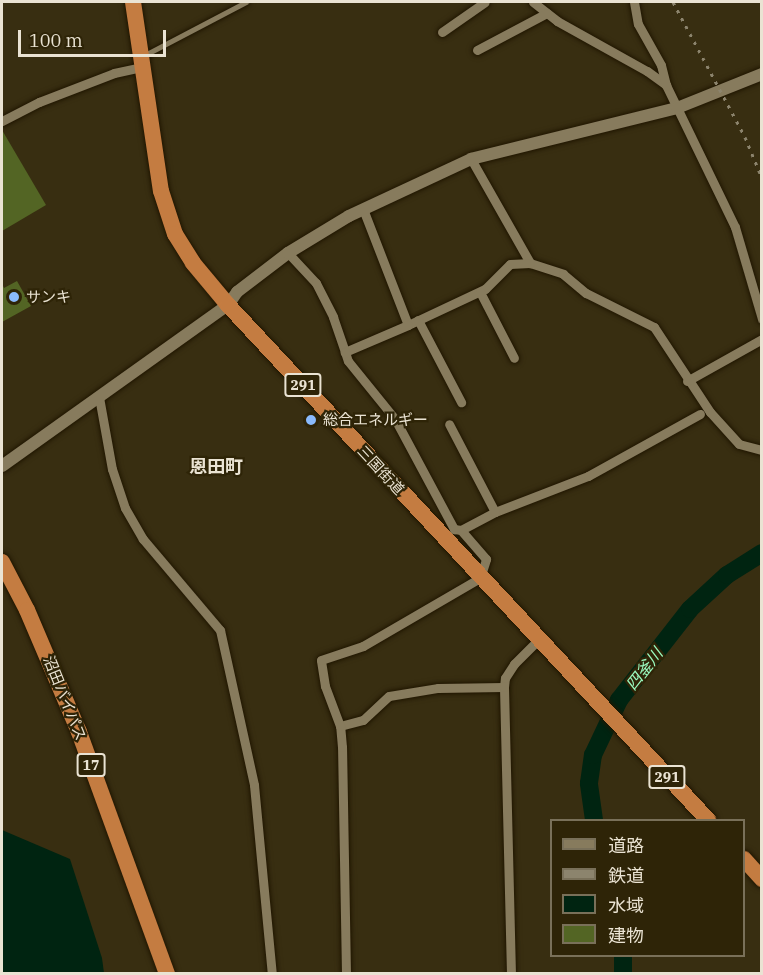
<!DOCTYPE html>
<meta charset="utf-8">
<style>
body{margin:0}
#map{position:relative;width:763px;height:975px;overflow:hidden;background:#382e11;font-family:"IBM Plex Serif","Noto Sans JP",serif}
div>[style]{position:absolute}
.water>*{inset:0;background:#002411}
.river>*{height:18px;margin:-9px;padding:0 9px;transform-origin:9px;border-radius:9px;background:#002411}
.building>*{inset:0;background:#536524}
.roads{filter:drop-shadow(0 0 2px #201600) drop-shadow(0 0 2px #201600)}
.service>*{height:4.5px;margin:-2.25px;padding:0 2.25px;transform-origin:2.25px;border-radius:2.25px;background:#877b5d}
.minor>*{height:9px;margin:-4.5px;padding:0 4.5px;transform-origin:4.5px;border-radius:4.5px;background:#877b5d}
.tertiary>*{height:12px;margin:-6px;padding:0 6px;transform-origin:6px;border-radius:6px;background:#877b5d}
.trunk>*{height:16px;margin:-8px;padding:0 8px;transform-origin:8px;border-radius:8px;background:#c47c41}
.rail>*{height:3px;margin-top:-1.5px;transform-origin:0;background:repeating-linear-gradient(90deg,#8c846d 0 3px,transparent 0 9px)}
.dots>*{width:16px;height:16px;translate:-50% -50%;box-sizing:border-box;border:3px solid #2e2407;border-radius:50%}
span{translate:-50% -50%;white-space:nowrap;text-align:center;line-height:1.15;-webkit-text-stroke:4.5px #2e2407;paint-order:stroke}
.shield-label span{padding:2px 4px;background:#2e2407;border:2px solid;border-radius:4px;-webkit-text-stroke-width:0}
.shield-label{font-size:14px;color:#eae3d3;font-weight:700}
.poi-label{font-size:15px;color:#eae3d3}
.left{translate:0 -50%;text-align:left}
.street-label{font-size:15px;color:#eae3d3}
.water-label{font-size:16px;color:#9bfbc0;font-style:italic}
.quarter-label{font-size:18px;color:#eae3d3;font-weight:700}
.frame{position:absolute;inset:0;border:3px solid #eae3d3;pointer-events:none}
.legend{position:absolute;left:550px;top:819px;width:195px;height:138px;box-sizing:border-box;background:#2e2407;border:2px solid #797059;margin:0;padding:8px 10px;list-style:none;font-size:18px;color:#eae3d3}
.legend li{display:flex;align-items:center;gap:12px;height:30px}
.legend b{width:30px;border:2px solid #797059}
.scale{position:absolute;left:18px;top:30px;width:148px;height:27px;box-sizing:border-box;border:3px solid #eae3d3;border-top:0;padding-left:8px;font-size:18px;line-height:21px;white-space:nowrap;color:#eae3d3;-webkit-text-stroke:4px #2e2407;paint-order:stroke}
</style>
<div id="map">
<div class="water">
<i style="clip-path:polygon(2px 830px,70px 859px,102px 958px,104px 973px,2px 973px)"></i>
</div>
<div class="river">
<i style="left:594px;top:820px;width:37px;rotate:-98deg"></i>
<i style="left:589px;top:783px;width:28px;rotate:-82deg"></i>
<i style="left:593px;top:755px;width:61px;rotate:-64.7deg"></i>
<i style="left:619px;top:700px;width:115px;rotate:-52deg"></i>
<i style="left:690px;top:609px;width:50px;rotate:-42.6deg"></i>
<i style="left:727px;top:575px;width:41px;rotate:-32.2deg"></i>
<i style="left:623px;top:956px;width:18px;rotate:90deg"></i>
</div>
<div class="building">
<i style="clip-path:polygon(2px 130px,46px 205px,2px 231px)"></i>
<i style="clip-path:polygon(17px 281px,31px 306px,2px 322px,2px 284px,4px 288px)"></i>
</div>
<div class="roads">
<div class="service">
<i style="left:145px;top:55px;width:114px;rotate:-27.7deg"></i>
</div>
<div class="minor">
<i style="left:533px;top:2px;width:31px;rotate:38deg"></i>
<i style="left:557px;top:21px;width:103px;rotate:29.1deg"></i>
<i style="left:647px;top:71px;width:24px;rotate:36deg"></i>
<i style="left:666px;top:85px;width:158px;rotate:64.1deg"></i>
<i style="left:735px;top:227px;width:96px;rotate:73.6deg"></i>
<i style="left:634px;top:2px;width:22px;rotate:80deg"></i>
<i style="left:638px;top:24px;width:47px;rotate:60.7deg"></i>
<i style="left:661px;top:65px;width:21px;rotate:76deg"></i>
<i style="left:442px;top:32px;width:52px;rotate:-34.9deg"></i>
<i style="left:477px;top:50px;width:79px;rotate:-27.9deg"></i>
<i style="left:2px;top:121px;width:42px;rotate:-27.2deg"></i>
<i style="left:39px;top:102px;width:80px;rotate:-21.1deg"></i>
<i style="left:114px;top:73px;width:29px;rotate:-12deg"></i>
<i style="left:471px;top:159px;width:120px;rotate:60.4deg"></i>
<i style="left:530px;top:263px;width:35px;rotate:18deg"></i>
<i style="left:563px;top:274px;width:30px;rotate:40deg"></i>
<i style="left:586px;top:293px;width:76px;rotate:26.6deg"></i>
<i style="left:654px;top:327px;width:102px;rotate:56.6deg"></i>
<i style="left:710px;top:412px;width:43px;rotate:47.8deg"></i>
<i style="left:739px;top:444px;width:24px;rotate:15deg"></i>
<i style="left:363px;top:209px;width:124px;rotate:68.8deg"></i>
<i style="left:408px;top:325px;width:85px;rotate:-25.1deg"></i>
<i style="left:485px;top:289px;width:35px;rotate:-45deg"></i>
<i style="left:510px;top:264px;width:20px;rotate:-3deg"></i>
<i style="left:288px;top:253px;width:41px;rotate:47deg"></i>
<i style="left:316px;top:283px;width:38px;rotate:63deg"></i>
<i style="left:333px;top:317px;width:37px;rotate:71deg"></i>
<i style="left:480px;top:292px;width:74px;rotate:62.7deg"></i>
<i style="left:418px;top:320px;width:93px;rotate:62.3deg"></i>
<i style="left:408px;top:325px;width:69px;rotate:156.8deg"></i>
<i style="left:345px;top:352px;width:9px;rotate:72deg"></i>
<i style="left:348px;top:361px;width:75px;rotate:51deg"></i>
<i style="left:395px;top:419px;width:125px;rotate:61.8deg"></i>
<i style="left:454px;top:529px;width:7px;rotate:8deg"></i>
<i style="left:687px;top:381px;width:86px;rotate:-29.2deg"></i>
<i style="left:99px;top:397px;width:73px;rotate:79.8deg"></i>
<i style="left:112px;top:469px;width:41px;rotate:71.6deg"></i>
<i style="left:125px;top:508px;width:36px;rotate:60deg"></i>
<i style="left:143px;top:539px;width:119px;rotate:49.8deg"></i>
<i style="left:220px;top:630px;width:159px;rotate:77.6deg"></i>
<i style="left:254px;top:785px;width:190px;rotate:84.6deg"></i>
<i style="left:495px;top:512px;width:100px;rotate:-21.2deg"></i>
<i style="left:588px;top:476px;width:128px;rotate:-29deg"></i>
<i style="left:340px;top:726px;width:24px;rotate:-15deg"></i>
<i style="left:363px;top:720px;width:35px;rotate:-43deg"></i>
<i style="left:389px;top:696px;width:50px;rotate:-9.3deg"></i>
<i style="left:438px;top:688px;width:66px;rotate:-0.9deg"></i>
<i style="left:346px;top:974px;width:227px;rotate:-91deg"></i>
<i style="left:342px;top:747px;width:21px;rotate:-95deg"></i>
<i style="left:340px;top:726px;width:43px;rotate:-110.6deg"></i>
<i style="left:325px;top:686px;width:26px;rotate:-99deg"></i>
<i style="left:321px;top:660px;width:44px;rotate:-18.4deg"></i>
<i style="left:363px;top:646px;width:135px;rotate:-30.2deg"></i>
<i style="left:480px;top:578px;width:20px;rotate:-72deg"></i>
<i style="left:486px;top:559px;width:38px;rotate:-131deg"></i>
<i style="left:461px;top:530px;width:38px;rotate:-28deg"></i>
<i style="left:495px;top:512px;width:99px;rotate:-117.6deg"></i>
<i style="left:511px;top:974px;width:287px;rotate:-91.4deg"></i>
<i style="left:504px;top:687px;width:9px;rotate:-84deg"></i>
<i style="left:505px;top:678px;width:17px;rotate:-57deg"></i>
<i style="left:514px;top:664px;width:34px;rotate:-45deg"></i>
</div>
<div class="tertiary">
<i style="left:2px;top:466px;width:277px;rotate:-35.5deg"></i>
<i style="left:228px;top:305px;width:16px;rotate:-55deg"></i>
<i style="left:237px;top:292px;width:64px;rotate:-37.4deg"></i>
<i style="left:288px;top:253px;width:71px;rotate:-31.2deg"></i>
<i style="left:349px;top:216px;width:135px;rotate:-25deg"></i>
<i style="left:471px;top:159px;width:212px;rotate:-13.9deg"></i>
<i style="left:677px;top:108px;width:92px;rotate:-21.8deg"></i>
</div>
<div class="trunk">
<i style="left:133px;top:2px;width:191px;rotate:81.6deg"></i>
<i style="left:161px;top:191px;width:45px;rotate:72deg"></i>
<i style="left:175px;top:234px;width:34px;rotate:58deg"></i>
<i style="left:193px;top:263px;width:55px;rotate:50.2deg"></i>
<i style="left:228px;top:305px;width:704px;rotate:47.01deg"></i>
<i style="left:2px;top:562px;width:54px;rotate:62.5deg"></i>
<i style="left:27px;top:610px;width:133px;rotate:66.9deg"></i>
<i style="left:79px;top:732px;width:258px;rotate:70deg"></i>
<i style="left:744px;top:859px;width:27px;rotate:48deg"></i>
</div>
</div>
<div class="rail">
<i style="left:673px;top:2px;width:153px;rotate:61.9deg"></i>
<i style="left:745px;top:137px;width:44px;rotate:67.5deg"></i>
</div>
<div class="dots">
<i style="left:14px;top:297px;background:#8abafc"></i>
<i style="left:311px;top:420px;background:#8abafc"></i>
</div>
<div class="shield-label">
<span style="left:303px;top:385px">291</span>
<span style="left:91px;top:765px">17</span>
<span style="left:667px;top:777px">291</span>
</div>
<div class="poi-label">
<span class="left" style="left:26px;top:297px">サンキ</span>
<span class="left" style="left:323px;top:420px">総合エネルギー</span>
</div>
<div class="street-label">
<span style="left:381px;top:470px;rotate:47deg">三国街道</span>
<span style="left:65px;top:698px;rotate:68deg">沼田バイパス</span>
</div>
<div class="water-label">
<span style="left:644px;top:669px;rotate:-52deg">四釜川</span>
</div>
<div class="quarter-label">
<span style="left:216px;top:467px">恩田町</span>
</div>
<div class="frame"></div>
<ul class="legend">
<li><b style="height:8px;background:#877b5d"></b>道路</li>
<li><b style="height:8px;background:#8c846d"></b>鉄道</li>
<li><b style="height:16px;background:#002411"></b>水域</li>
<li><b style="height:16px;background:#536524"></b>建物</li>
</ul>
<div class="scale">100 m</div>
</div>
